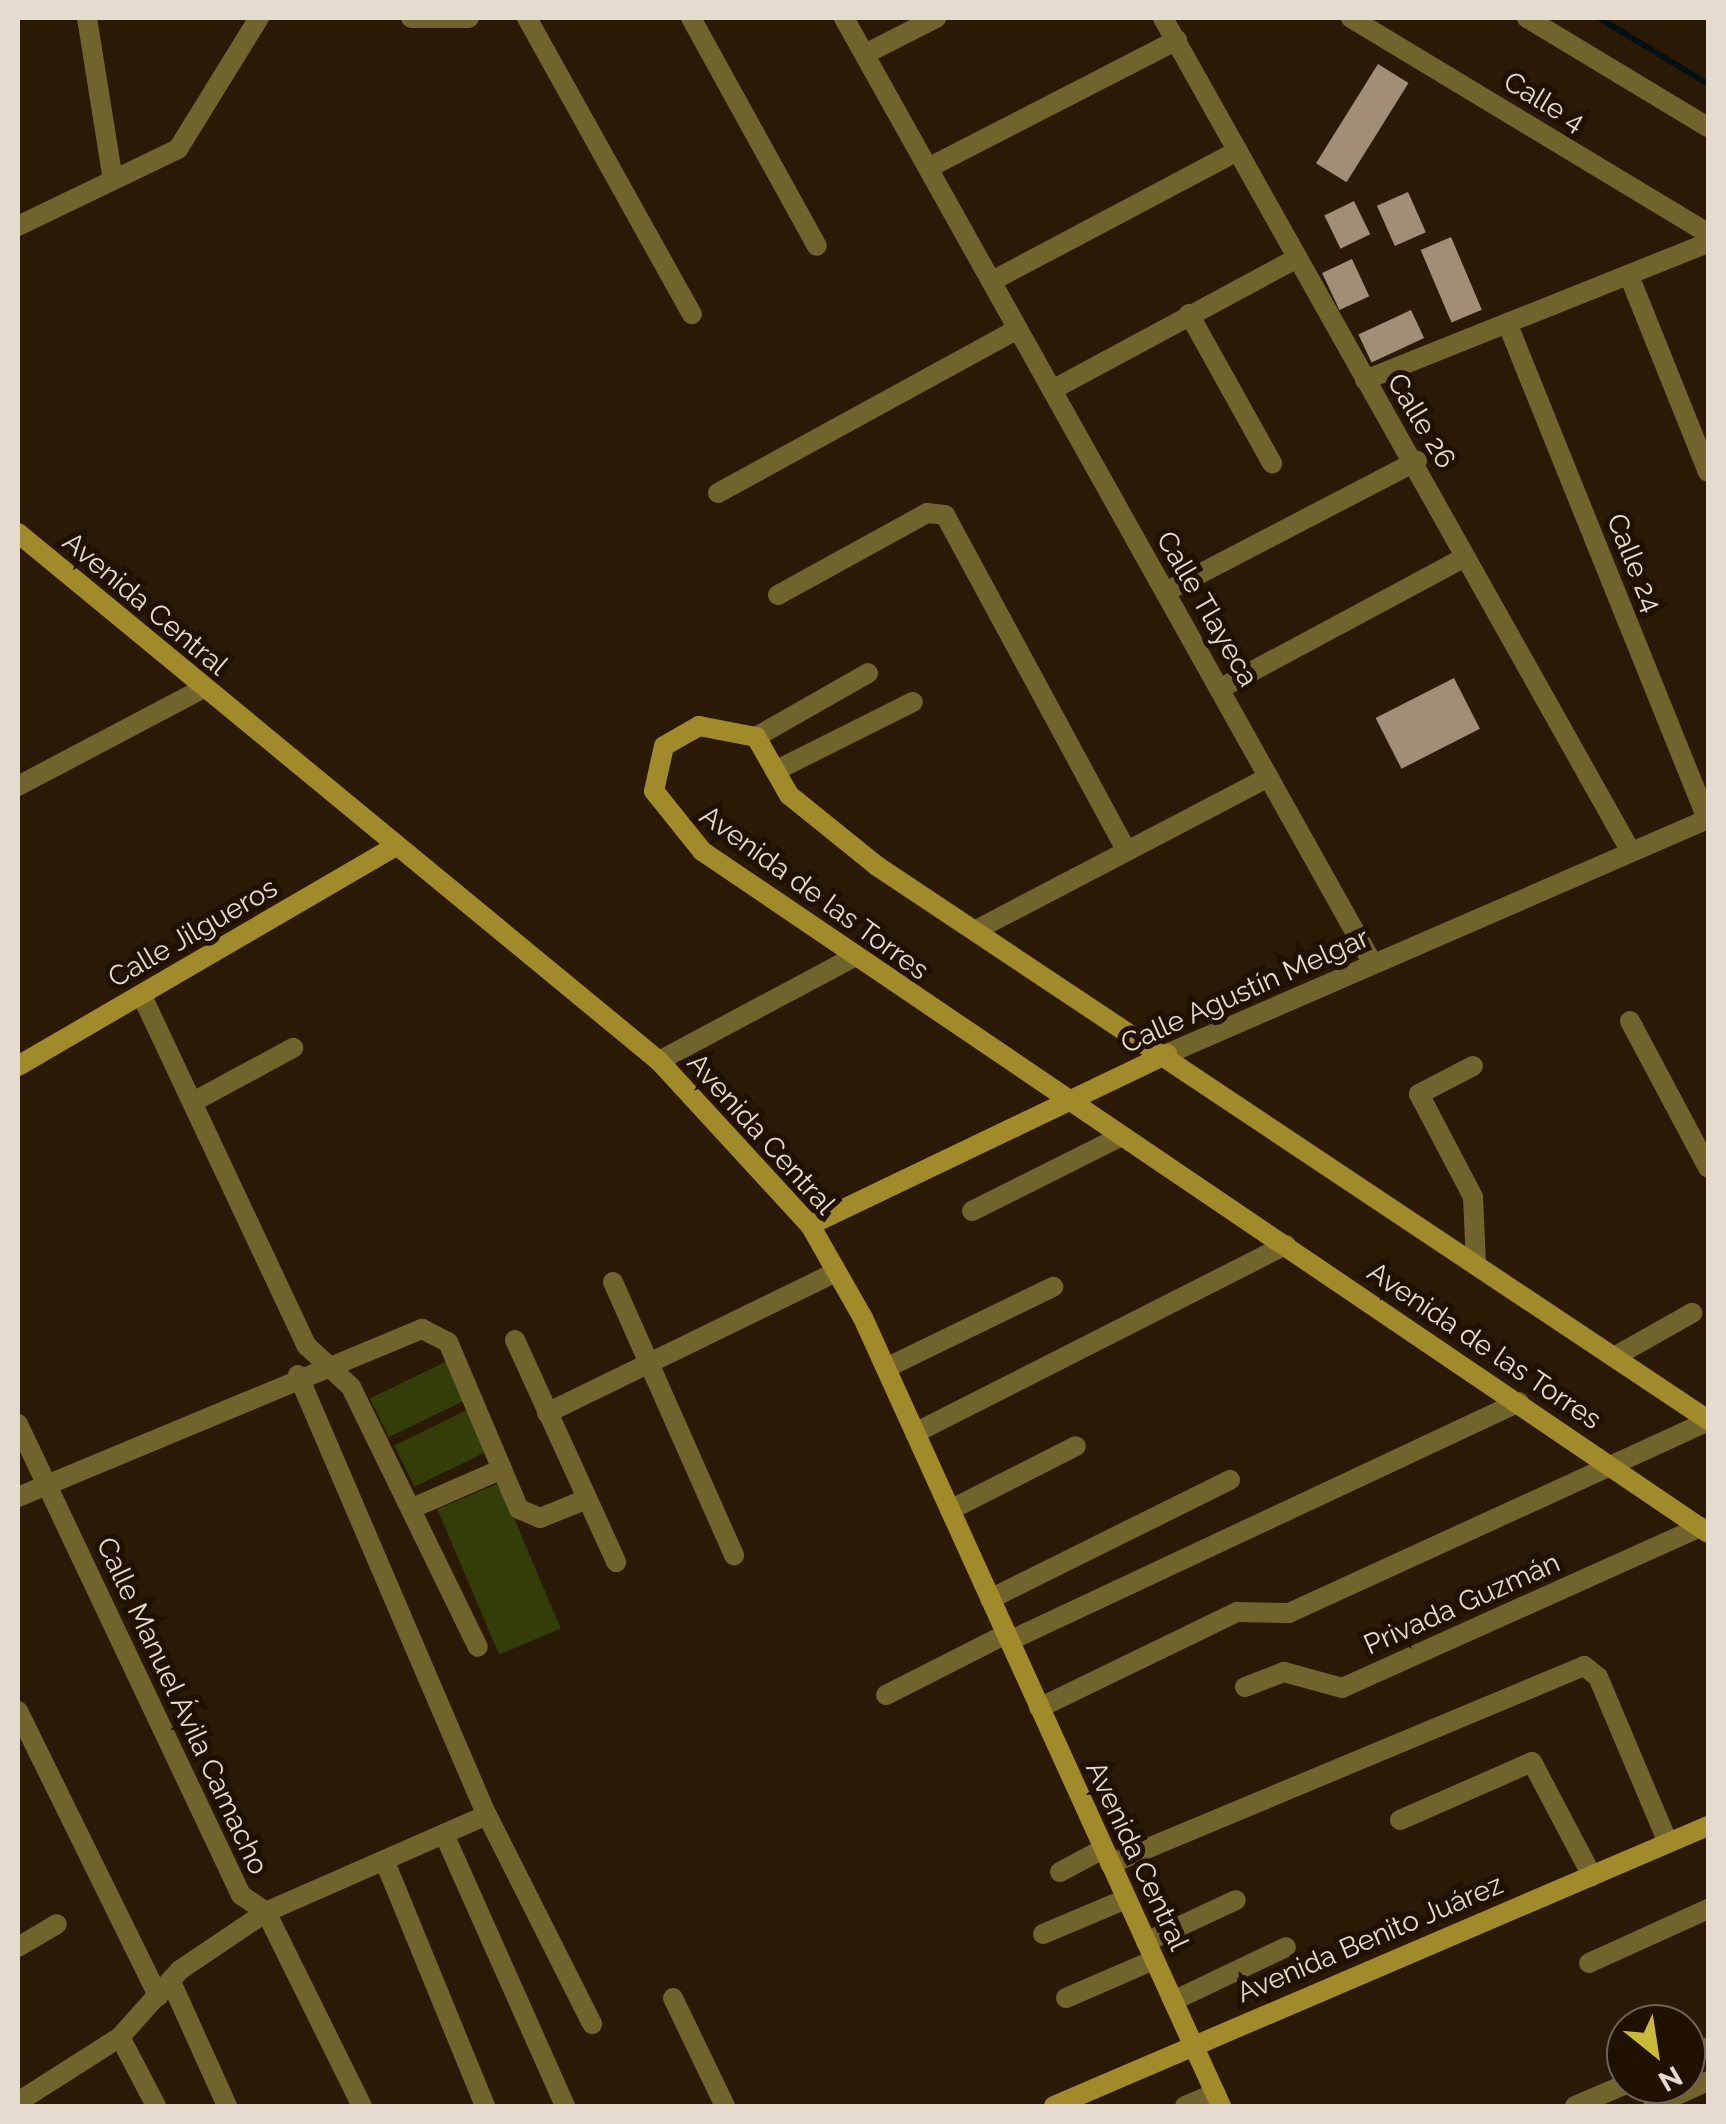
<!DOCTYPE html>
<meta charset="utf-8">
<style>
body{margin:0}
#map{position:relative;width:1726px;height:2124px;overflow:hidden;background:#2a1905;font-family:Raleway,sans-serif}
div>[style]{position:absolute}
.green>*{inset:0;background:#323d08;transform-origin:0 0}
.stream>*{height:6px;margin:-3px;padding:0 3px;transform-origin:3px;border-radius:3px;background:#031014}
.building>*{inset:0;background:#a28d76;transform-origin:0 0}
.street>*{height:20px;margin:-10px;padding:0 10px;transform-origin:10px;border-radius:10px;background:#71632c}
.secondary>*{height:20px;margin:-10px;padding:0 10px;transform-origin:10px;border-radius:10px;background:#a18a2a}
span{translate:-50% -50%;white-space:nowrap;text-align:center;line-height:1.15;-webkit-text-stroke:10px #201000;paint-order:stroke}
.street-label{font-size:28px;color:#e6dbcf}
.frame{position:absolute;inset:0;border:20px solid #e6dbcf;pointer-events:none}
.north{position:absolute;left:1606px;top:2004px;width:100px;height:100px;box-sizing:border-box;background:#201000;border:2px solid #6f6153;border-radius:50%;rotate:150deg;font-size:28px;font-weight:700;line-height:40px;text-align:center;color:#e6dbcf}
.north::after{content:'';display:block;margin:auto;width:35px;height:45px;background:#c8bb3b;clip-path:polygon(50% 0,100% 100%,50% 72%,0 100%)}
</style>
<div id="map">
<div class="green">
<i style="left:449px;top:1360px;width:43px;height:88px;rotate:64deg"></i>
<i style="left:469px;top:1409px;width:46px;height:83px;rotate:64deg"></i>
<i style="left:499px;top:1483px;width:158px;height:67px;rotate:67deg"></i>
</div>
<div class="stream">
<i style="left:1599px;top:18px;width:127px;rotate:31.2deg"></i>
</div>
<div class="building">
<i style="left:1378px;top:64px;width:36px;height:117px;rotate:32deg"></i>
<i style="left:1408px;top:192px;width:44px;height:34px;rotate:66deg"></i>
<i style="left:1354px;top:201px;width:37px;height:33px;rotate:64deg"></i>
<i style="left:1451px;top:237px;width:79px;height:33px;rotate:67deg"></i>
<i style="left:1352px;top:259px;width:41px;height:33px;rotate:65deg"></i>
<i style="left:1411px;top:310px;width:31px;height:58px;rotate:65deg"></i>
<i style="left:1454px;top:678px;width:57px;height:88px;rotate:63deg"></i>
</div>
<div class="street">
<i style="left:87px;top:18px;width:164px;rotate:80.9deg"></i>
<i style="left:411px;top:18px;width:58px"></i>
<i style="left:527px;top:18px;width:339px;rotate:60.9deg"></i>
<i style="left:691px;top:18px;width:260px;rotate:61.1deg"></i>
<i style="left:844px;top:18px;width:1084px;rotate:60.79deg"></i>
<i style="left:1163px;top:18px;width:956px;rotate:60.7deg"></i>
<i style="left:1351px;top:18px;width:417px;rotate:31.1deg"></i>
<i style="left:1527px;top:18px;width:211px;rotate:31.1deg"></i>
<i style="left:865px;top:54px;width:80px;rotate:-26.9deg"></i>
<i style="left:928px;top:168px;width:280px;rotate:-27.2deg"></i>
<i style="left:18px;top:226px;width:178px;rotate:-25.7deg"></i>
<i style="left:178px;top:149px;width:154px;rotate:-58.3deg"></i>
<i style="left:1630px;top:278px;width:209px;rotate:68.1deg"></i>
<i style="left:992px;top:281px;width:278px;rotate:-27.9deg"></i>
<i style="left:1189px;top:314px;width:171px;rotate:60.9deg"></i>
<i style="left:1508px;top:325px;width:535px;rotate:68.04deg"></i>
<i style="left:1365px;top:380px;width:369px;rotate:-21.8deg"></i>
<i style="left:1052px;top:390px;width:278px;rotate:-28.3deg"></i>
<i style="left:718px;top:493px;width:342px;rotate:-28.7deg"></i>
<i style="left:1165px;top:592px;width:284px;rotate:-27.5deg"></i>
<i style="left:778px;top:595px;width:170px;rotate:-28.8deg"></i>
<i style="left:927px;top:513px;width:18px;rotate:6deg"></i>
<i style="left:945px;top:515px;width:382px;rotate:61.6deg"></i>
<i style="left:1221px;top:688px;width:275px;rotate:-28.2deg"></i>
<i style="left:756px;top:737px;width:129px;rotate:-29.7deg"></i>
<i style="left:775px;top:771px;width:154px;rotate:-26.6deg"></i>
<i style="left:18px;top:786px;width:208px;rotate:-27.8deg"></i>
<i style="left:978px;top:929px;width:328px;rotate:-27.6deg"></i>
<i style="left:142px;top:996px;width:387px;rotate:64.8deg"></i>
<i style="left:307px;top:1346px;width:60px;rotate:43deg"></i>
<i style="left:351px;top:1387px;width:289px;rotate:64deg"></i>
<i style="left:1630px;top:1021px;width:166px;rotate:62deg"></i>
<i style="left:1167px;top:1054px;width:590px;rotate:-23.48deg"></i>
<i style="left:659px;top:1061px;width:219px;rotate:-28.1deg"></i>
<i style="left:1473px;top:1066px;width:61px;rotate:152.6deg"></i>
<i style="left:1419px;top:1094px;width:116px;rotate:62.3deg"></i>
<i style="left:1473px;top:1197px;width:67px;rotate:87.4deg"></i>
<i style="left:193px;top:1102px;width:114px;rotate:-28.4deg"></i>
<i style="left:972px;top:1211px;width:165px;rotate:-26.6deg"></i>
<i style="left:613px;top:1282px;width:299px;rotate:66.1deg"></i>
<i style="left:515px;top:1340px;width:244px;rotate:65.5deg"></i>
<i style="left:1614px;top:1357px;width:90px;rotate:-29.4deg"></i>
<i style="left:886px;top:1368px;width:186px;rotate:-25.9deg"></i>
<i style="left:298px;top:1375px;width:479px;rotate:66.8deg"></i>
<i style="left:487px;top:1815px;width:234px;rotate:63.3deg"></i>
<i style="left:547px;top:1413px;width:322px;rotate:-26deg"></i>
<i style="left:18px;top:1424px;width:521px;rotate:64.66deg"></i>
<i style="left:241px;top:1895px;width:30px;rotate:34deg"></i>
<i style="left:266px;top:1912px;width:216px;rotate:63.7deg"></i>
<i style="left:915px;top:1433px;width:416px;rotate:-26.9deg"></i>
<i style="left:18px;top:1497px;width:438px;rotate:-22.6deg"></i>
<i style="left:422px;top:1329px;width:29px;rotate:27deg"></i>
<i style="left:448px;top:1342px;width:181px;rotate:67deg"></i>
<i style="left:519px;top:1509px;width:23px;rotate:23deg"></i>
<i style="left:540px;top:1518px;width:51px;rotate:-22deg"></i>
<i style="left:415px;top:1507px;width:95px;rotate:-23.6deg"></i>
<i style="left:950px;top:1510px;width:141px;rotate:-26.9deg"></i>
<i style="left:990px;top:1599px;width:268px;rotate:-26.4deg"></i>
<i style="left:1009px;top:1641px;width:563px;rotate:-25.11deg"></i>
<i style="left:1245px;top:1687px;width:42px;rotate:-21deg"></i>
<i style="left:1284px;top:1672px;width:60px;rotate:15.4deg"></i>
<i style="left:1342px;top:1688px;width:393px;rotate:-24.2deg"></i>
<i style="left:886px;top:1695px;width:135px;rotate:-26.9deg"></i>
<i style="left:1039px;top:1708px;width:220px;rotate:-25.9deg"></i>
<i style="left:1237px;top:1612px;width:52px;rotate:1.1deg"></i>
<i style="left:1289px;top:1613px;width:461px;rotate:-24.6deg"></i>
<i style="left:18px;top:1711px;width:318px;rotate:63.8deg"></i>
<i style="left:1400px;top:1820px;width:144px;rotate:-23.7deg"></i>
<i style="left:1532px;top:1762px;width:129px;rotate:62.2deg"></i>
<i style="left:444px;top:1834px;width:298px;rotate:66deg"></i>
<i style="left:385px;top:1862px;width:264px;rotate:67.7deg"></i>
<i style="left:1110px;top:1864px;width:514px;rotate:-22.67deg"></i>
<i style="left:1584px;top:1666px;width:18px;rotate:38deg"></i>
<i style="left:1598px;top:1677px;width:180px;rotate:67.1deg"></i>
<i style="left:1060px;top:1872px;width:49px;rotate:-28.1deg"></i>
<i style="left:1043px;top:1934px;width:90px;rotate:-22.9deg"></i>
<i style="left:1146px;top:1942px;width:99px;rotate:-25deg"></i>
<i style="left:18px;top:1947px;width:45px;rotate:-30.5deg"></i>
<i style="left:1589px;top:1963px;width:131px;rotate:-24.4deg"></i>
<i style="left:172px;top:1984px;width:134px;rotate:65.7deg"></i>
<i style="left:673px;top:1998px;width:120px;rotate:64.3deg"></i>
<i style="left:1066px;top:1998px;width:96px;rotate:-23.4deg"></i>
<i style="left:1173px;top:2001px;width:125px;rotate:-25.5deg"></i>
<i style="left:120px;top:2037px;width:78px;rotate:62.4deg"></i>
<i style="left:1686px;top:2057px;width:24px;rotate:-24deg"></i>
<i style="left:18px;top:2102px;width:121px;rotate:-32.5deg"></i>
<i style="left:120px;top:2037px;width:90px;rotate:-48.2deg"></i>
<i style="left:180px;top:1970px;width:104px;rotate:-34deg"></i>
<i style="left:266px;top:1912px;width:241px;rotate:-23.7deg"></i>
<i style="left:1185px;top:2106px;width:33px;rotate:-23deg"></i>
<i style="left:1575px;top:2106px;width:56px;rotate:-23.3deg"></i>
<i style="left:1653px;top:2106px;width:60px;rotate:-24.4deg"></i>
</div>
<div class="secondary">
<i style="left:18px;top:533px;width:830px;rotate:39.48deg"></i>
<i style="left:659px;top:1061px;width:223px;rotate:47.4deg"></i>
<i style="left:810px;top:1225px;width:107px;rotate:60.3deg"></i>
<i style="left:863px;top:1318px;width:866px;rotate:65.57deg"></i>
<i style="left:18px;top:1066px;width:437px;rotate:-30.2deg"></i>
<i style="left:810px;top:1225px;width:396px;rotate:-25.6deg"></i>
<i style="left:1708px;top:1420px;width:999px;rotate:-146.31deg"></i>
<i style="left:877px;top:866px;width:113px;rotate:-141.1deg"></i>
<i style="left:789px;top:795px;width:67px;rotate:-119.6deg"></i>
<i style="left:756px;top:737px;width:58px;rotate:-169.1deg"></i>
<i style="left:699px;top:726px;width:40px;rotate:150.3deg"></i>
<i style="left:664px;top:746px;width:46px;rotate:102.5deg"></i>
<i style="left:654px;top:791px;width:77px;rotate:51.3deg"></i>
<i style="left:702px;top:851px;width:1215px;rotate:34.13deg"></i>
<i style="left:1054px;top:2106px;width:711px;rotate:-23.18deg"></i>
</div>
<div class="street-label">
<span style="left:1544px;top:102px;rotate:31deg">Calle 4</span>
<span style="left:1421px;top:421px;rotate:59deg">Calle 26</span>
<span style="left:1634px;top:563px;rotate:68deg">Calle 24</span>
<span style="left:145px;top:604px;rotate:40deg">Avenida Central</span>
<span style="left:1207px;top:609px;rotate:60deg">Calle Tlayeca</span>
<span style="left:814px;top:893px;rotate:36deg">Avenida de las Torres</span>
<span style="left:193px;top:933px;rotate:-30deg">Calle Jilgueros</span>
<span style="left:1245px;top:991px;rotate:-24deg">Calle Agustín Melgar</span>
<span style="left:761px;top:1134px;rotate:48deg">Avenida Central</span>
<span style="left:1484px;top:1346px;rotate:34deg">Avenida de las Torres</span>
<span style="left:1462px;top:1604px;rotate:-24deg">Privada Guzmán</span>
<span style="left:182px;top:1706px;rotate:65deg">Calle Manuel Ávila Camacho</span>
<span style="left:1137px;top:1856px;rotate:65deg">Avenida Central</span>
<span style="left:1370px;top:1939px;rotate:-23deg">Avenida Benito Juárez</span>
</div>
<div class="frame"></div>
<div class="north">N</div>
</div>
